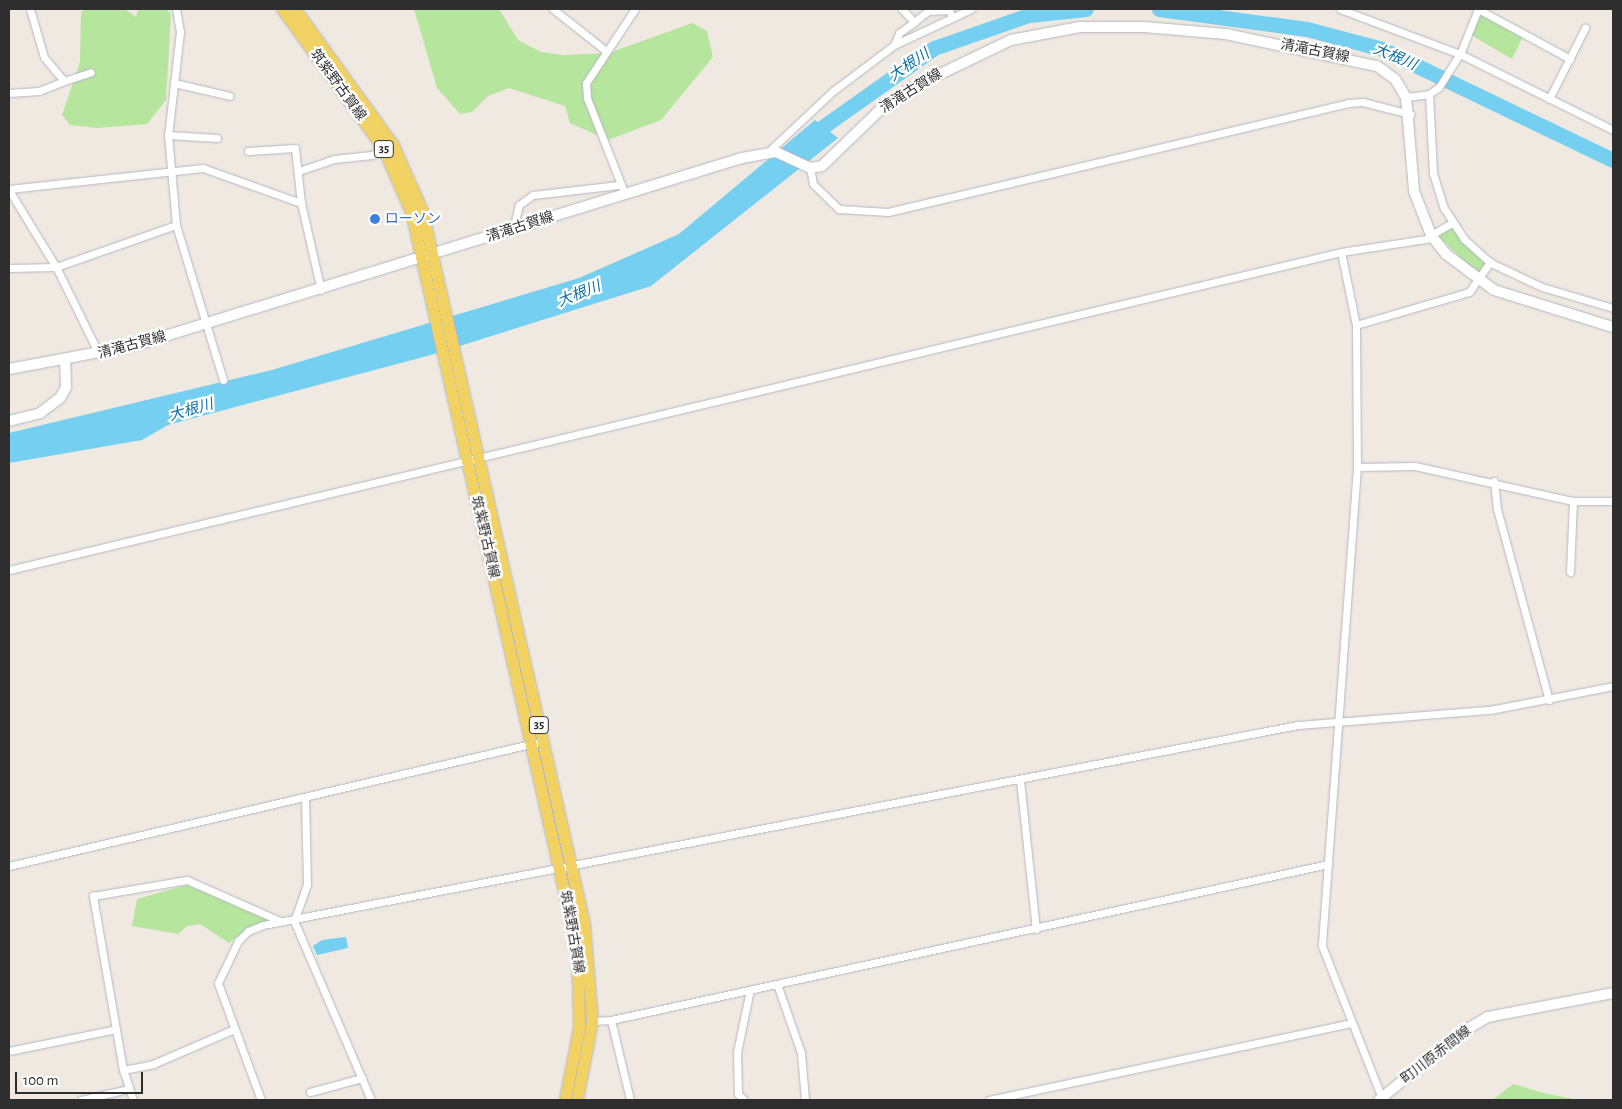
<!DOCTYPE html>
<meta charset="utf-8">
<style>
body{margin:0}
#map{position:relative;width:1622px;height:1109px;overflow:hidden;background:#efe9e1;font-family:"Alegreya Sans","Noto Sans JP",sans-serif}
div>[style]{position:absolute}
.green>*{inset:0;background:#b6e59e}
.water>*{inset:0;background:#75cff0}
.river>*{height:15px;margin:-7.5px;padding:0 7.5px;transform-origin:7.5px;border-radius:7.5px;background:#75cff0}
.roads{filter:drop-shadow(0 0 1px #b4b7c1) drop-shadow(0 0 1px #b4b7c1)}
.street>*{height:7px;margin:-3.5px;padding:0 3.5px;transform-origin:3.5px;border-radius:3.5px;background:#fff}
.secondary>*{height:10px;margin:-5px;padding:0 5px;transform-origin:5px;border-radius:5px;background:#fff}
.primary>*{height:11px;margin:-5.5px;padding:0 5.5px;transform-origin:5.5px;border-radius:5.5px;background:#f2d163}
.dots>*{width:14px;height:14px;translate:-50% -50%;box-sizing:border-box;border:2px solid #fff;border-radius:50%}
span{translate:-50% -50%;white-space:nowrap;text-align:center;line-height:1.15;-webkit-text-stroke:4.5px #fff;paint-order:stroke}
.shield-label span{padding:1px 4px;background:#fff;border:1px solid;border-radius:4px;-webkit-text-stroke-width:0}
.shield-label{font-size:12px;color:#2e2e2e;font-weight:700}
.street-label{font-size:14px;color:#2e2e2e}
.shop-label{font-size:14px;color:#366cbe}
.left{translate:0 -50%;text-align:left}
.water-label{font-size:15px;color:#0d6fa3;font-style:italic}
.frame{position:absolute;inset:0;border:10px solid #2e2e2e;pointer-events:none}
.scale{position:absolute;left:15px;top:1072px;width:128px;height:22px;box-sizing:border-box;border:2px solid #2e2e2e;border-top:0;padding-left:6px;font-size:15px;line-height:18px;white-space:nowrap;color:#2e2e2e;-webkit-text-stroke:4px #fff;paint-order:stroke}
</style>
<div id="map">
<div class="green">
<i style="clip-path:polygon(86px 9px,125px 9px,136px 17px,138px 9px,167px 9px,171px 14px,166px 100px,147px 124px,97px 128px,70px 125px,62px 115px,80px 62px,81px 12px)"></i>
<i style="clip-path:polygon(414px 9px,499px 9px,518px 40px,541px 52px,563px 55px,609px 53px,692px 23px,707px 31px,713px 57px,661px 120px,608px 140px,570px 123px,565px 106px,509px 88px,488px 96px,472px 112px,460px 114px,437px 88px)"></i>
<i style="clip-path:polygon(1479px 14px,1523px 36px,1512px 59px,1471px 35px)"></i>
<i style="clip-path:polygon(1451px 228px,1485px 262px,1479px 275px,1438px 236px)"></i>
<i style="clip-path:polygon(187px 885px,267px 917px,267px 921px,249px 927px,229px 943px,200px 924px,187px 926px,178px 934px,132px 926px,137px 899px)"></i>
<i style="clip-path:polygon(1513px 1084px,1548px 1094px,1578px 1100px,1493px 1100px)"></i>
</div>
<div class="water">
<i style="clip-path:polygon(815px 120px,838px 138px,651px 286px,431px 355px,168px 425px,142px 440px,9px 463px,9px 433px,272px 370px,579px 278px,679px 234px)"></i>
<i style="clip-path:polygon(346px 937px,348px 948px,317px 955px,313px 946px,322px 940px)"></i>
</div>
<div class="river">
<i style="left:1159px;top:9px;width:149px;rotate:7.7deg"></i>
<i style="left:1307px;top:29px;width:78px;rotate:14.9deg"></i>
<i style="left:1382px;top:49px;width:256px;rotate:25.7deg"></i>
<i style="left:807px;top:138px;width:156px;rotate:-35.3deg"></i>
<i style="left:934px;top:48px;width:101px;rotate:-19.2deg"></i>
<i style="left:1029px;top:15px;width:57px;rotate:-6deg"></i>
</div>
<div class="roads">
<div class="street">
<i style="left:176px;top:9px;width:23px;rotate:80deg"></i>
<i style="left:180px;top:32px;width:104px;rotate:96.6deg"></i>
<i style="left:168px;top:135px;width:90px;rotate:84.9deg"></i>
<i style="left:176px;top:225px;width:162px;rotate:73.1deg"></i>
<i style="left:553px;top:9px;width:66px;rotate:38.3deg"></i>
<i style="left:902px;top:9px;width:18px;rotate:47deg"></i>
<i style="left:914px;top:22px;width:18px;rotate:-38deg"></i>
<i style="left:928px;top:11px;width:21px;rotate:-3deg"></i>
<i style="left:949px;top:10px;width:8px;rotate:67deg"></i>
<i style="left:1340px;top:9px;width:128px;rotate:20.6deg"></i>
<i style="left:1460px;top:54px;width:171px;rotate:26.4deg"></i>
<i style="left:1478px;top:9px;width:105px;rotate:28.5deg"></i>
<i style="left:894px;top:45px;width:13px;rotate:-67deg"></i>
<i style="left:899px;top:33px;width:19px;rotate:-36deg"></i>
<i style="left:64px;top:81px;width:28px;rotate:-18deg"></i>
<i style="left:174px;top:83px;width:57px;rotate:13.1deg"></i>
<i style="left:9px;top:93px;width:30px;rotate:-4deg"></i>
<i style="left:39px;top:91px;width:27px;rotate:-22deg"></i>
<i style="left:64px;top:81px;width:31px;rotate:-130deg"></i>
<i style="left:44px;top:57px;width:50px;rotate:-106.3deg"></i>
<i style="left:1429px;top:94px;width:79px;rotate:87.1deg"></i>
<i style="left:1433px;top:173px;width:37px;rotate:73deg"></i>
<i style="left:1444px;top:208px;width:37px;rotate:57deg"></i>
<i style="left:1464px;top:239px;width:36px;rotate:42deg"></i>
<i style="left:1491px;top:263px;width:56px;rotate:25.2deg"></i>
<i style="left:1542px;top:287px;width:74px;rotate:16.5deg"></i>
<i style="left:1406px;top:97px;width:23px;rotate:-7deg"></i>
<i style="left:1429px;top:94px;width:12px;rotate:-35deg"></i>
<i style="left:1439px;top:87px;width:39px;rotate:-58deg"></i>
<i style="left:1460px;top:54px;width:48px;rotate:-68.2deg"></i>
<i style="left:1549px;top:99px;width:80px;rotate:-63.1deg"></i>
<i style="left:168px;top:135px;width:49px;rotate:3.5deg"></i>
<i style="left:248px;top:151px;width:47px;rotate:-3.7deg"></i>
<i style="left:295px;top:148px;width:55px;rotate:83.8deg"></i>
<i style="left:769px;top:151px;width:88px;rotate:-43.2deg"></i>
<i style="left:833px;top:91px;width:76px;rotate:-37deg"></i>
<i style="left:894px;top:45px;width:85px;rotate:-25.1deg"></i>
<i style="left:810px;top:168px;width:16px;rotate:79deg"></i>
<i style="left:813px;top:184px;width:36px;rotate:44deg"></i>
<i style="left:839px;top:209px;width:49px;rotate:3.5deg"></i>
<i style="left:888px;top:212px;width:473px;rotate:-13.3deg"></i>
<i style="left:1348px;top:103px;width:15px;rotate:-4deg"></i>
<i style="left:1363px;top:102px;width:49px;rotate:14.3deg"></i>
<i style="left:299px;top:171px;width:37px;rotate:-19deg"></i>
<i style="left:334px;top:159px;width:38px;rotate:-6deg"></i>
<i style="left:372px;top:155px;width:13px;rotate:-32deg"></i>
<i style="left:9px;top:189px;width:195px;rotate:-6.2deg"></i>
<i style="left:203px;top:168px;width:104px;rotate:19.7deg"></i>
<i style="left:301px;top:203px;width:89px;rotate:77.1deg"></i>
<i style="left:9px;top:190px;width:90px;rotate:58.6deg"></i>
<i style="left:56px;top:267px;width:97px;rotate:63.7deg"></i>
<i style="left:624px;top:192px;width:101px;rotate:-111.5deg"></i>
<i style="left:587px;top:98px;width:15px;rotate:-94deg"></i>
<i style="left:586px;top:83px;width:89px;rotate:-56.5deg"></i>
<i style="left:513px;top:230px;width:26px;rotate:-77deg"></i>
<i style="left:519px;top:205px;width:17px;rotate:-36deg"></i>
<i style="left:533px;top:195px;width:86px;rotate:-6.7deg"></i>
<i style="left:1431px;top:235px;width:24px;rotate:-30deg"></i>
<i style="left:1341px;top:252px;width:75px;rotate:78.4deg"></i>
<i style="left:1356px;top:325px;width:142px;rotate:89.6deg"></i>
<i style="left:1357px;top:467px;width:480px;rotate:94.2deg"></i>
<i style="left:1322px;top:946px;width:163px;rotate:68.5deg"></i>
<i style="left:9px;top:268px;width:47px;rotate:-1.2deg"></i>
<i style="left:56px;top:267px;width:127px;rotate:-19.3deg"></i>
<i style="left:1356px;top:325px;width:118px;rotate:-16.3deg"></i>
<i style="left:1469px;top:292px;width:37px;rotate:-55deg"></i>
<i style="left:1357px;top:467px;width:58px;rotate:-1deg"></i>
<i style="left:1415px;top:466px;width:162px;rotate:12.5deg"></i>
<i style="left:1573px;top:501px;width:40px"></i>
<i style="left:1494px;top:481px;width:28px;rotate:84deg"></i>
<i style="left:1497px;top:509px;width:198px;rotate:74.8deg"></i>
<i style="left:9px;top:570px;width:1369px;rotate:-13.43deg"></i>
<i style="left:1341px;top:252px;width:93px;rotate:-8.7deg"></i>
<i style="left:1570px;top:572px;width:71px;rotate:-87.6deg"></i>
<i style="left:1020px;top:780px;width:150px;rotate:83.9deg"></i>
<i style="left:305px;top:797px;width:87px;rotate:88.7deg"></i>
<i style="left:307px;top:884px;width:39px;rotate:109deg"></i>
<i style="left:294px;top:921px;width:195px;rotate:66.7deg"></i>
<i style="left:9px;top:866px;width:548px;rotate:-13.17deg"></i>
<i style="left:777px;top:984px;width:73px;rotate:70.8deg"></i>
<i style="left:801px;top:1053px;width:47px;rotate:85.1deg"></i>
<i style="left:611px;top:1020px;width:82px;rotate:76.6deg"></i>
<i style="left:592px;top:1021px;width:19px;rotate:-3deg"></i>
<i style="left:611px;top:1020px;width:734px;rotate:-12.27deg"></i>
<i style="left:9px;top:1051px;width:109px;rotate:-11.6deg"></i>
<i style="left:123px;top:1070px;width:31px;rotate:-11deg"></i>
<i style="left:153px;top:1064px;width:86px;rotate:-23.3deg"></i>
<i style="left:310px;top:1092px;width:54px;rotate:-15.1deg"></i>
<i style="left:81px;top:1100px;width:48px;rotate:-13.2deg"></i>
<i style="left:133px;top:1100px;width:32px;rotate:-108deg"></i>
<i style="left:123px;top:1070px;width:177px;rotate:-99.8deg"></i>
<i style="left:93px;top:896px;width:95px;rotate:-9.7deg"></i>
<i style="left:187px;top:880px;width:102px;rotate:23.8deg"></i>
<i style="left:261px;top:1100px;width:125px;rotate:-110.2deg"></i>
<i style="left:218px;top:983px;width:47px;rotate:-64.5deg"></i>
<i style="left:238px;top:941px;width:14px;rotate:-45deg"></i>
<i style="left:248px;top:931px;width:16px;rotate:-22deg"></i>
<i style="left:263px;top:925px;width:1054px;rotate:-10.94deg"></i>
<i style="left:1298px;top:725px;width:193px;rotate:-4.5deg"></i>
<i style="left:1490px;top:710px;width:125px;rotate:-11deg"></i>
<i style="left:744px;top:1100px;width:8px;rotate:-135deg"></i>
<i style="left:738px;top:1094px;width:42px;rotate:-91.4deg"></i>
<i style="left:737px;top:1052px;width:63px;rotate:-78.2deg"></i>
<i style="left:989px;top:1100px;width:370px;rotate:-12deg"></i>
</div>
<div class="secondary">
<i style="left:9px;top:369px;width:129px;rotate:-10.7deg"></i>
<i style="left:136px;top:345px;width:634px;rotate:-17.15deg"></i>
<i style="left:742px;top:158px;width:35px;rotate:-10deg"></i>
<i style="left:776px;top:152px;width:38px;rotate:25deg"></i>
<i style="left:810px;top:168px;width:12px;rotate:-9deg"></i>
<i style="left:822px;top:166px;width:85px;rotate:-44deg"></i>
<i style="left:883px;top:107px;width:32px;rotate:-35deg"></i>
<i style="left:909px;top:89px;width:113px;rotate:-25.7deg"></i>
<i style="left:1011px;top:40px;width:70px;rotate:-10.7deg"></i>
<i style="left:1080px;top:27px;width:64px"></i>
<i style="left:1144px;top:27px;width:82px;rotate:4.9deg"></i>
<i style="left:1226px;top:34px;width:154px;rotate:12deg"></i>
<i style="left:1377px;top:66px;width:22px;rotate:36deg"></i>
<i style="left:1395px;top:79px;width:21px;rotate:59deg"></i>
<i style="left:1406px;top:97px;width:94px;rotate:85.1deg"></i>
<i style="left:1414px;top:191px;width:47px;rotate:68.9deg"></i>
<i style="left:1431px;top:235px;width:24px;rotate:52deg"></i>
<i style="left:1446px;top:254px;width:60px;rotate:36.9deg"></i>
<i style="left:1494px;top:290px;width:125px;rotate:17.3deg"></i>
<i style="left:9px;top:421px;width:32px;rotate:-14deg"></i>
<i style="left:40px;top:413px;width:25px;rotate:-37deg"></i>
<i style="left:60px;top:398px;width:13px;rotate:-61deg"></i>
<i style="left:66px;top:387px;width:26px;rotate:-92deg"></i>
<i style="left:1379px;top:1100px;width:106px;rotate:-39.3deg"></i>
<i style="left:1461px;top:1033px;width:31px;rotate:-31deg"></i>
<i style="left:1488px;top:1017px;width:127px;rotate:-10.9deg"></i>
</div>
<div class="primary">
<i style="left:282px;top:9px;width:172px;rotate:54deg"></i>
<i style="left:383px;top:148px;width:70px;rotate:66.4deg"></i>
<i style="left:411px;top:212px;width:755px;rotate:77.31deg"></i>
<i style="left:577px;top:949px;width:78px;rotate:88.5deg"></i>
<i style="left:579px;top:1027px;width:74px;rotate:100.9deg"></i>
<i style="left:295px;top:9px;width:168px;rotate:54.2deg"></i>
<i style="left:393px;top:145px;width:71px;rotate:66deg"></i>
<i style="left:422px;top:210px;width:731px;rotate:77.2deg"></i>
<i style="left:584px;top:923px;width:98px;rotate:85.3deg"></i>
<i style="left:592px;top:1021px;width:80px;rotate:100.8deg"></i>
</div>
</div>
<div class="dots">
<i style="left:375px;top:219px;background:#3f7fe0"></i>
</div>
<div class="shield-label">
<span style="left:384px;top:149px">35</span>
<span style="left:539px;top:725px">35</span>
</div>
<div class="street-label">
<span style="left:1315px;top:51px;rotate:11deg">清滝古賀線</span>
<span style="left:338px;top:85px;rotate:54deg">筑紫野古賀線</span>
<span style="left:911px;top:91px;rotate:-32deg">清滝古賀線</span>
<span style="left:520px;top:227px;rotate:-18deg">清滝古賀線</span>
<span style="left:132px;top:345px;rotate:-15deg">清滝古賀線</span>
<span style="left:485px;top:537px;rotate:77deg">筑紫野古賀線</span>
<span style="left:572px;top:932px;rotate:80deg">筑紫野古賀線</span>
<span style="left:1436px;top:1055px;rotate:-38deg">町川原赤間線</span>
</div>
<div class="shop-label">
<span class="left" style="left:385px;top:219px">ローソン</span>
</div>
<div class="water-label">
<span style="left:1395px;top:57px;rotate:23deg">大根川</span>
<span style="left:909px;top:65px;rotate:-34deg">大根川</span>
<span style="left:579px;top:294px;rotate:-22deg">大根川</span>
<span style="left:191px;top:410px;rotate:-16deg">大根川</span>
</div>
<div class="frame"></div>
<div class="scale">100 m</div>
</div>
